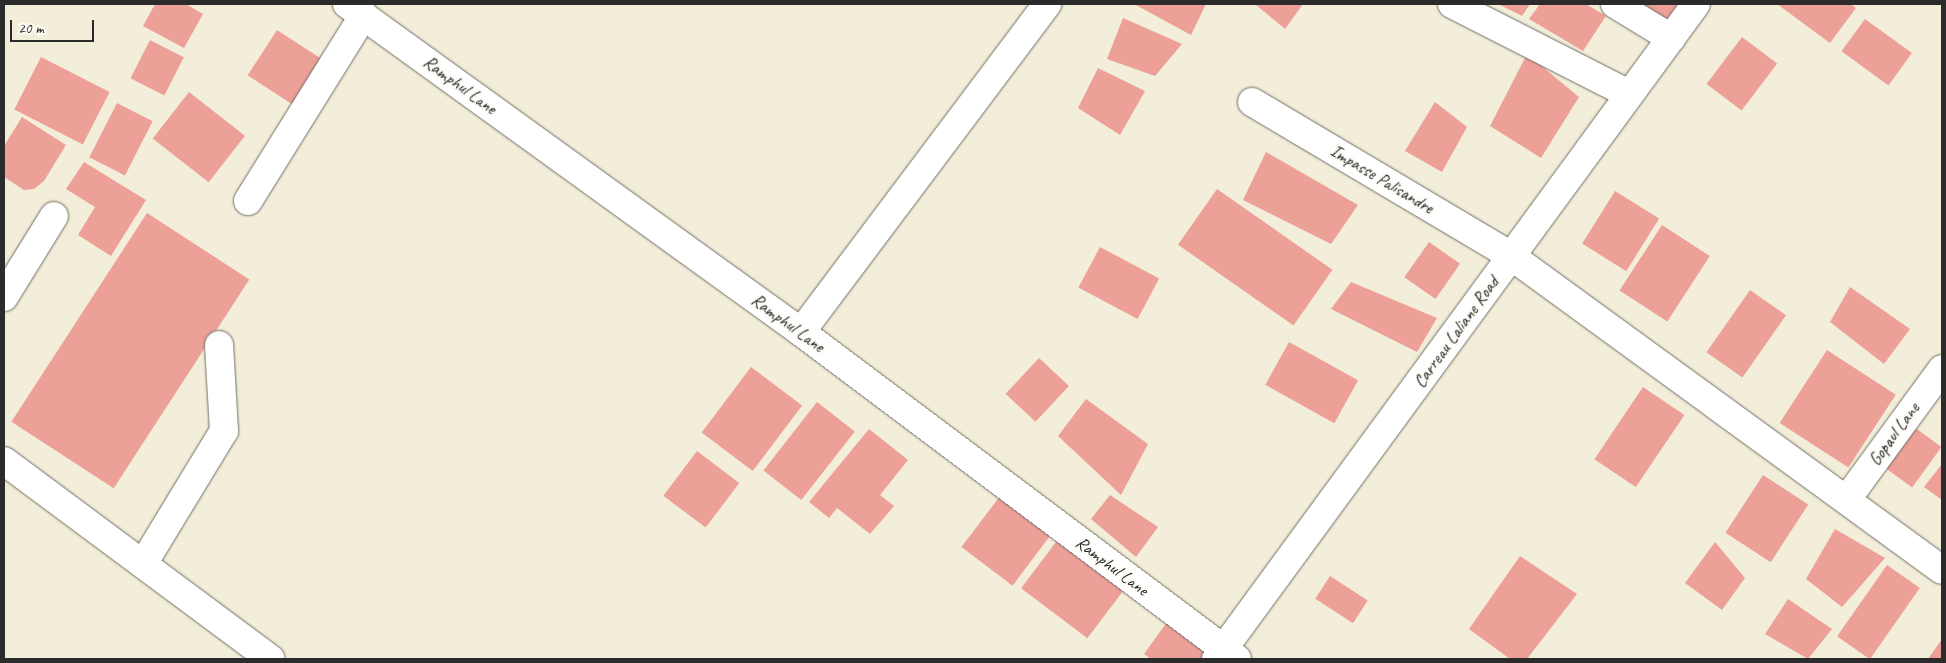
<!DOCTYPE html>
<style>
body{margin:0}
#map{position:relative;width:1946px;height:663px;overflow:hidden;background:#f3eed9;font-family:Caveat,sans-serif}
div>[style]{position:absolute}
.building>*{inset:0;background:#eda098;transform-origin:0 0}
.roads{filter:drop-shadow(0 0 1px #716f68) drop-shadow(0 0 1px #716f68)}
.street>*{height:28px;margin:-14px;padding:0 14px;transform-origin:14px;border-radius:14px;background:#fff}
span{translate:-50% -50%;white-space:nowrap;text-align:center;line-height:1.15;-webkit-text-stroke:4.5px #fdfcf7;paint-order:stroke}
.street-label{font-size:18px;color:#2b2b2b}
.frame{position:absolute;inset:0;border:5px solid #2b2b2b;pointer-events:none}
.scale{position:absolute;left:10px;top:20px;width:84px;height:22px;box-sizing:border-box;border:2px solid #2b2b2b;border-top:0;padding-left:6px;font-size:15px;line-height:18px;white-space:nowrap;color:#2b2b2b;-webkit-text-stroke:4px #fdfcf7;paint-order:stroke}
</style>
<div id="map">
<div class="building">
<i style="clip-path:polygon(155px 4px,186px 4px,203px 14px,184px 48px,143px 26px)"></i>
<i style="clip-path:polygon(1134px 4px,1206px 4px,1191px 35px)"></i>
<i style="clip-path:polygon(1255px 4px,1303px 4px,1285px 29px)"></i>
<i style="clip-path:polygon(1498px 4px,1530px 4px,1522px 16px)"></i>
<i style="clip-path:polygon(1540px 4px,1586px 4px,1606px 16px,1583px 51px,1529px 19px)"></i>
<i style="clip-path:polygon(1638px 4px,1683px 4px,1669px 21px)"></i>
<i style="clip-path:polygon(1777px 4px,1851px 4px,1856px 8px,1830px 43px)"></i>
<i style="clip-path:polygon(1123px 18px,1182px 44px,1155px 76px,1107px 59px)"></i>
<i style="left:1865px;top:19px;width:58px;height:40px;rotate:36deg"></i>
<i style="left:277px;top:30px;width:55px;height:54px;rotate:33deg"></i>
<i style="left:1742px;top:37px;width:44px;height:59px;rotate:37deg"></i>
<i style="left:150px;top:40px;width:38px;height:43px;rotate:27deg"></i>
<i style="clip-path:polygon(1527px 54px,1579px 97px,1541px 158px,1490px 126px)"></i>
<i style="left:41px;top:57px;width:77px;height:59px;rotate:27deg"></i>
<i style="clip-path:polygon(1098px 68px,1145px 91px,1120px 135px,1078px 108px)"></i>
<i style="left:189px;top:92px;width:71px;height:59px;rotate:38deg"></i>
<i style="clip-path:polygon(1435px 102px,1467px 127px,1442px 172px,1405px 151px)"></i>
<i style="left:117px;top:103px;width:40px;height:61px;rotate:27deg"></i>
<i style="clip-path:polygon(22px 117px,66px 145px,44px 181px,34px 189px,24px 190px,4px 177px,4px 146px)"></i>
<i style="clip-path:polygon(1266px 152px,1358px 205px,1331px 244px,1243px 200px)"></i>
<i style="clip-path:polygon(84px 162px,146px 200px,111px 256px,78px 235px,95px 207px,66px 189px)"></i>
<i style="left:1217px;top:189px;width:141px;height:68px;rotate:35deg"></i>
<i style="left:1615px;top:191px;width:52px;height:62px;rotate:32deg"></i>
<i style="left:147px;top:213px;width:122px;height:249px;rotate:33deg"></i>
<i style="left:1662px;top:225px;width:57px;height:78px;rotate:33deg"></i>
<i style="left:1429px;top:242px;width:38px;height:43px;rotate:35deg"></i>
<i style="left:1100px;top:247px;width:67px;height:46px;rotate:28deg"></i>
<i style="clip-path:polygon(1351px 282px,1437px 318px,1417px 352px,1331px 309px)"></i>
<i style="clip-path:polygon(1850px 287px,1910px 329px,1884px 364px,1830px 322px)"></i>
<i style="left:1750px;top:290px;width:44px;height:76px;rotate:35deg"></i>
<i style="left:1289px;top:342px;width:79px;height:49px;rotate:29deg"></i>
<i style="left:1827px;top:350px;width:82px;height:87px;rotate:33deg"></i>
<i style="left:1039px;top:358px;width:41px;height:49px;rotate:43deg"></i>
<i style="left:751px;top:367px;width:64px;height:82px;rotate:37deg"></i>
<i style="left:1643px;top:387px;width:50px;height:87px;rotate:34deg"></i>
<i style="clip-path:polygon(1086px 399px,1148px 444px,1121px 495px,1058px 436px)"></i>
<i style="left:817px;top:402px;width:48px;height:87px;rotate:38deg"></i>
<i style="left:1914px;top:427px;width:34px;height:50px;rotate:36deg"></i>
<i style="clip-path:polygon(869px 429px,908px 460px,880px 495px,894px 506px,870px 534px,837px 508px,829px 518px,809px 502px)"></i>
<i style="left:697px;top:451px;width:53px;height:56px;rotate:37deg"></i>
<i style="clip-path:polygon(1942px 464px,1942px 500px,1924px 487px)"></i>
<i style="left:1763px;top:475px;width:54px;height:69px;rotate:33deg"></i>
<i style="clip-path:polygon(1110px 495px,1158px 527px,1136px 557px,1091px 519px)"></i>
<i style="left:1000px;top:496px;width:64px;height:64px;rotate:37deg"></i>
<i style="clip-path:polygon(1835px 529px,1885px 558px,1842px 607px,1806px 579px)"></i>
<i style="left:1059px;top:538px;width:83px;height:63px;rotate:37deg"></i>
<i style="clip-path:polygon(1715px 542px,1745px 578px,1722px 610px,1685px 583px)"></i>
<i style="clip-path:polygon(1520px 556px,1577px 594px,1527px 659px,1510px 659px,1469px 629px)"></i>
<i style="left:1887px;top:565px;width:40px;height:87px;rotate:35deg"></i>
<i style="left:1330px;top:576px;width:45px;height:27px;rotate:33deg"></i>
<i style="clip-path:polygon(1788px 599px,1832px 629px,1808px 659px,1765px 634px)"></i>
<i style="clip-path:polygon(1167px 622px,1208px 651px,1202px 659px,1151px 659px,1144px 654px)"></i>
<i style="clip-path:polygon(1942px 639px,1942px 659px,1928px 659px)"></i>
</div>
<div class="roads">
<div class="street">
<i style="left:347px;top:4px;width:560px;rotate:35.85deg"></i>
<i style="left:801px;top:332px;width:545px;rotate:36.87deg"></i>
<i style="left:1452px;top:4px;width:199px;rotate:27deg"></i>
<i style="left:1615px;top:4px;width:66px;rotate:31.3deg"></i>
<i style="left:1252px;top:102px;width:301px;rotate:30.7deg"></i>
<i style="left:1511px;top:256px;width:533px;rotate:36.07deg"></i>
<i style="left:248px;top:201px;width:219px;rotate:-58.1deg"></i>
<i style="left:4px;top:297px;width:95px;rotate:-58.3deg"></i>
<i style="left:801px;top:332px;width:410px;rotate:-53.1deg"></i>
<i style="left:4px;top:461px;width:332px;rotate:36.6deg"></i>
<i style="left:1847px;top:499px;width:161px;rotate:-53.8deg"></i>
<i style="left:143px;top:564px;width:156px;rotate:-58.7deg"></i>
<i style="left:224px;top:431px;width:86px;rotate:-93.3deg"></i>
<i style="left:1216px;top:659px;width:812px;rotate:-53.77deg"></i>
</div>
</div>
<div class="street-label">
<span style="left:460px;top:85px;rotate:36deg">Ramphul Lane</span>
<span style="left:1382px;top:179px;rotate:31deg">Impasse Palisandre</span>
<span style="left:788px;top:323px;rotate:36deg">Ramphul Lane</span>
<span style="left:1456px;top:332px;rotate:-54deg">Carreau Laliane Road</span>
<span style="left:1894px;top:434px;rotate:-54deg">Gopaul Lane</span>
<span style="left:1112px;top:566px;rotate:37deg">Ramphul Lane</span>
</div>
<div class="frame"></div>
<div class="scale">20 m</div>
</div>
